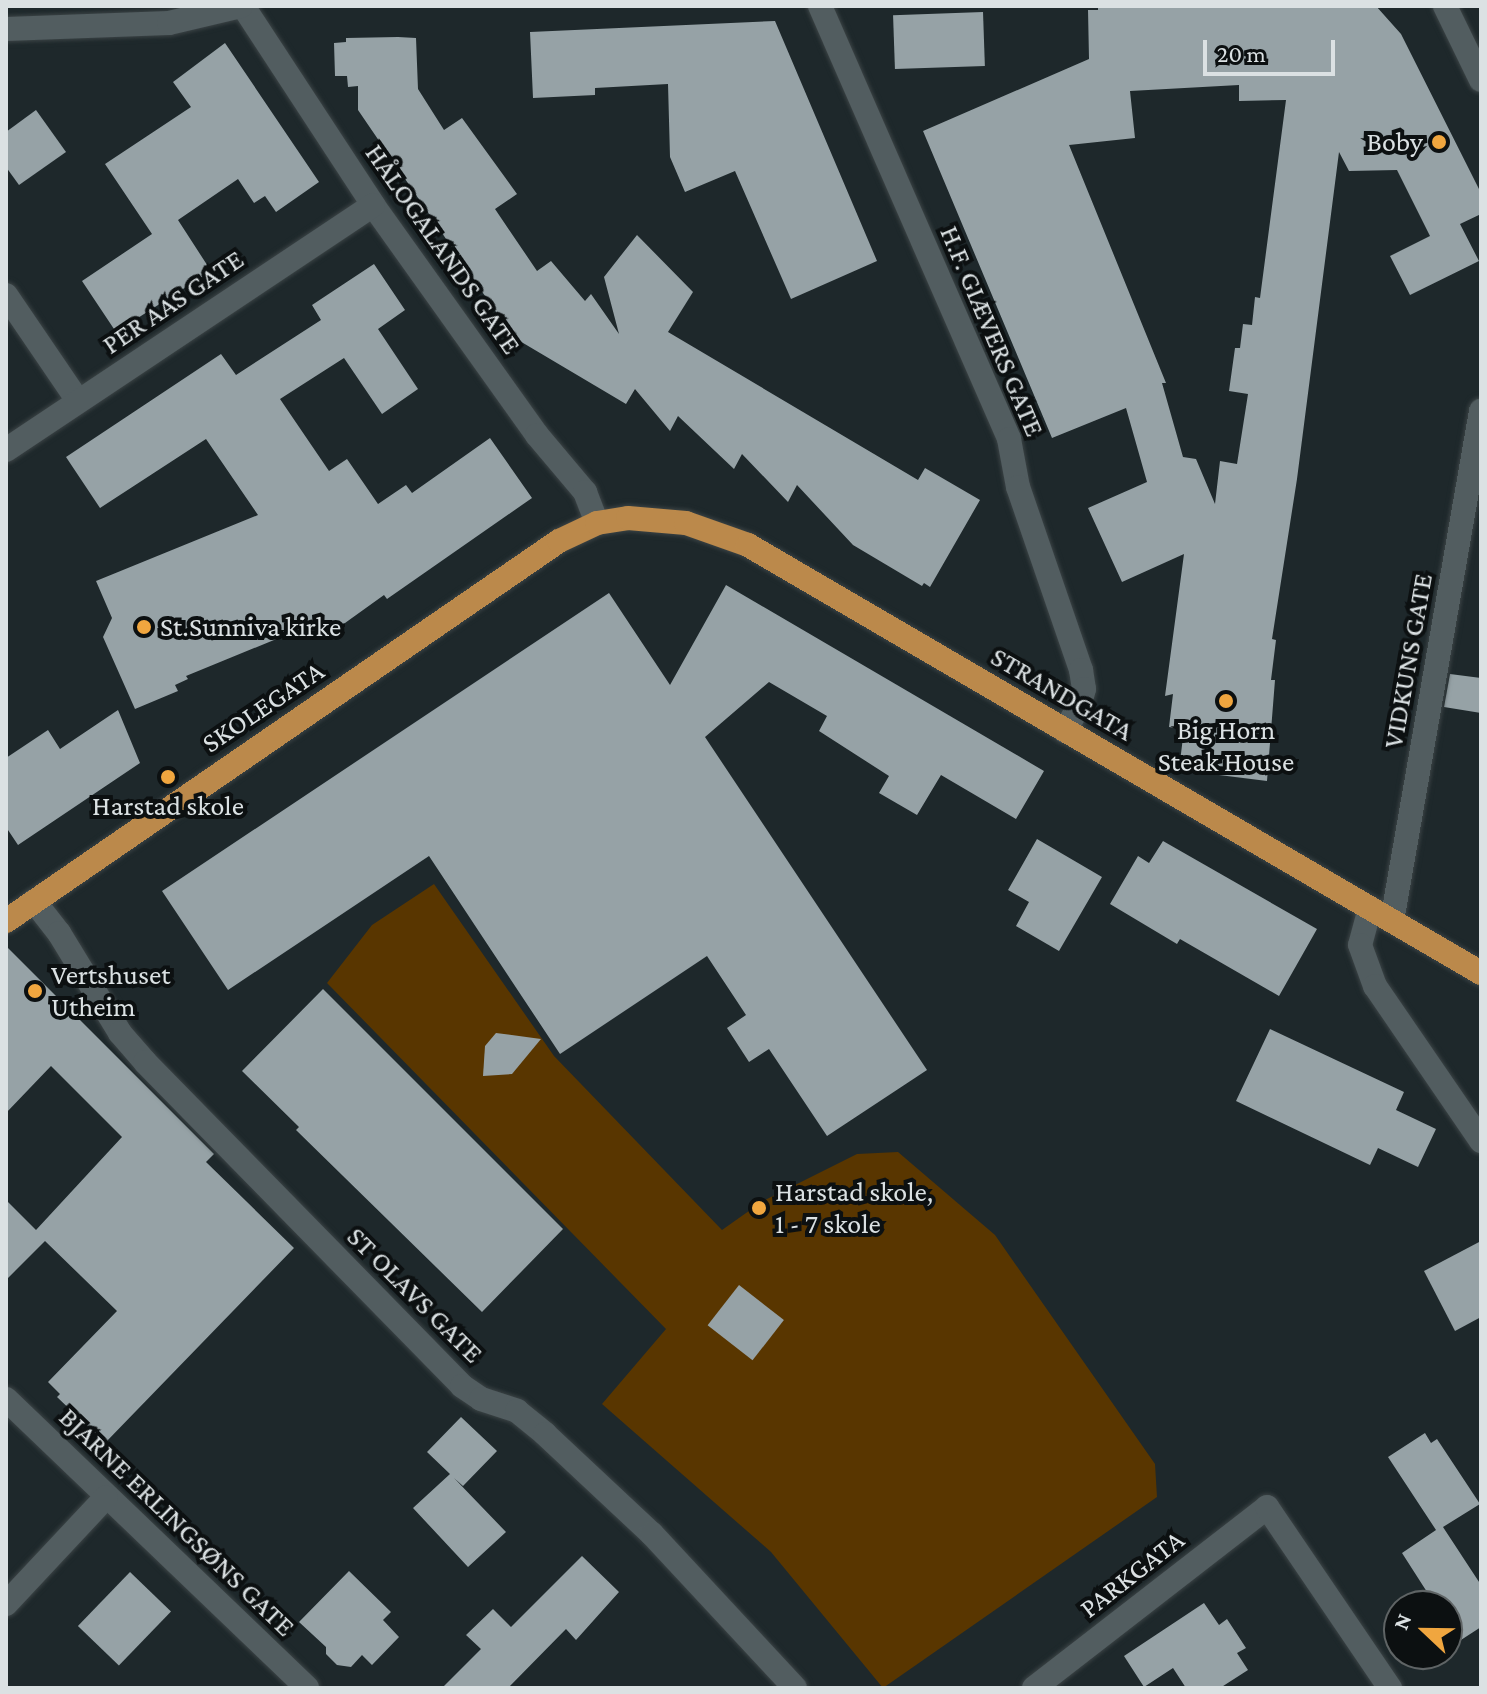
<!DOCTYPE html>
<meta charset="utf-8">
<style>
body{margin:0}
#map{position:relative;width:1487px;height:1694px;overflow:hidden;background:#1e282b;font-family:"Crimson Pro",serif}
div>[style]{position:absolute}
.green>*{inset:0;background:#593600}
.building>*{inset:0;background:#96a2a6;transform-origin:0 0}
.roads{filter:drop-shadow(0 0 2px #3b4345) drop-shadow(0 0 2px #3b4345)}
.street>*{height:24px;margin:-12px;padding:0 12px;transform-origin:12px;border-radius:12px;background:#525d60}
.highway>*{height:24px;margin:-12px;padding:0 12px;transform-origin:12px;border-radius:12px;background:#bb894b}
.dots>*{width:22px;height:22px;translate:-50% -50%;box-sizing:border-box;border:4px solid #0c1011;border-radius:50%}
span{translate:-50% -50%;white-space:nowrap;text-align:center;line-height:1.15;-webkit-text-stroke:8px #0c1011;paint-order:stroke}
.poi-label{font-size:28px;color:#dbe1e3}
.right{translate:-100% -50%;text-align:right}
.left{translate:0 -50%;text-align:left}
.street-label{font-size:28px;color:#dbe1e3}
.frame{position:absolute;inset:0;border:8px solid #dbe1e3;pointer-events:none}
.north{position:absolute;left:1383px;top:1590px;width:80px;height:80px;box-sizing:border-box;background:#0c1011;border:2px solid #5f6465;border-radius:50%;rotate:292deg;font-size:22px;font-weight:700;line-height:32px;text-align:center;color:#dbe1e3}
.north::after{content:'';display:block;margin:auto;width:28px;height:36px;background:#f0a63f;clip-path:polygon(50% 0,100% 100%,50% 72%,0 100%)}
.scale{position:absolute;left:1203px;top:40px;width:132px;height:36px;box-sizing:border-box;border:4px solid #dbe1e3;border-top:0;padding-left:10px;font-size:24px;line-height:28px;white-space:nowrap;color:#dbe1e3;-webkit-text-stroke:6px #0c1011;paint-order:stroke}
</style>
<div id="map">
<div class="green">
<i style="clip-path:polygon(434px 884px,554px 1056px,722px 1230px,763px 1201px,857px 1154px,898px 1152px,995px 1235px,1155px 1464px,1157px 1497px,883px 1688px,771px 1552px,602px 1404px,666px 1329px,327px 983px,372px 925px)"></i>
</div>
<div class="building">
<i style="clip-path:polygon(evenodd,1098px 6px,1376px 6px,1401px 34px,1481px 193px,1481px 214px,1460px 224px,1479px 261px,1410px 295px,1390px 256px,1430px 236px,1397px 170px,1349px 171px,1339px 152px,1297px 479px,1272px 639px,1276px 640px,1271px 680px,1275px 680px,1267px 781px,1179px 770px,1184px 729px,1169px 727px,1173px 694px,1165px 696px,1184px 554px,1122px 582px,1088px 508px,1147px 482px,1126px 408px,1052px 438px,923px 131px,1089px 59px,1088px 10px,1098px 10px,1098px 6px,1239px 85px,1239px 101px,1286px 100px,1260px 298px,1255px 297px,1252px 325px,1243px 324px,1240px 348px,1235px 348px,1229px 391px,1248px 394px,1237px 464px,1220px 461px,1215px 504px,1196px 459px,1183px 457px,1162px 383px,1166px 383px,1069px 145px,1135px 138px,1130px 91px,1239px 85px)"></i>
<i style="left:983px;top:12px;width:54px;height:90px;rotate:88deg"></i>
<i style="clip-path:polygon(775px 21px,877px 261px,791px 299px,735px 171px,685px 192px,670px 157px,668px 84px,595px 88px,595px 95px,533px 98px,530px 32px)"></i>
<i style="clip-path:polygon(398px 37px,416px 38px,418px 89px,444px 130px,462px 118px,517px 194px,495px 209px,537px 271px,551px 261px,585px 301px,591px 294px,619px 334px,604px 277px,637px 235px,693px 292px,668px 332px,918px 480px,925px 468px,980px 500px,930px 587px,924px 583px,922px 586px,853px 545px,797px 485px,788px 502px,742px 454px,734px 469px,678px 416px,670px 431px,635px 389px,626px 404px,513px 337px,358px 110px,358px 86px,348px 87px,347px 76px,335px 76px,334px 43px,346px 42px,346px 38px)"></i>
<i style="clip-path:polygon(225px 43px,319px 182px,276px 212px,265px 196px,254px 203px,238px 179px,178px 220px,211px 271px,116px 332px,82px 281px,152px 234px,105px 164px,191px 107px,173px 82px)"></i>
<i style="clip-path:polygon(36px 110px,66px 152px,19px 185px,6px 167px,6px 132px)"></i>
<i style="clip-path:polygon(374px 264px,405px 310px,378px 329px,418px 389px,382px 414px,344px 358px,280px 399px,329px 471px,347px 459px,378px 504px,406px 485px,412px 493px,490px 438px,532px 498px,387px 599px,384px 595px,345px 623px,274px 640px,186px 676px,188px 679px,175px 685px,178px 691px,135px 709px,103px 637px,112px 618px,96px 581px,258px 515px,206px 439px,100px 508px,66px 457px,221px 354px,236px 375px,321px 320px,312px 305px)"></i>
<i style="clip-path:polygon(726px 585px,1044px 771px,1016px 819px,941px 775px,917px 815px,879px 793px,889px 776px,819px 731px,827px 716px,769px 682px,705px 737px,927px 1070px,827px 1136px,769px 1049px,749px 1062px,727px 1028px,746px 1015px,707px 956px,560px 1054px,429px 856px,228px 990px,162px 891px,609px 593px,670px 685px)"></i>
<i style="clip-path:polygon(1450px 674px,1481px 678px,1481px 713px,1444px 707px)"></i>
<i style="clip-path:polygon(118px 710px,140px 763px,18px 845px,6px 827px,6px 758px,48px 730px,60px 749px)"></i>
<i style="clip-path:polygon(1037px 839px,1102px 877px,1059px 951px,1016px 926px,1029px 902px,1008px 890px)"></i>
<i style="clip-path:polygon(1163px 841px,1317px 929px,1279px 996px,1180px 939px,1177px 944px,1110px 904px,1138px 856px,1149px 863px)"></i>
<i style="clip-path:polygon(6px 946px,214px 1154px,206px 1162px,294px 1248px,105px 1443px,57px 1397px,60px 1394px,48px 1382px,117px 1311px,45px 1241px,6px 1280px,6px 1200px,36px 1230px,122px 1137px,51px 1066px,6px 1113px)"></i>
<i style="clip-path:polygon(323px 989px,563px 1229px,482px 1312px,296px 1130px,299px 1127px,242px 1071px)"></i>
<i style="clip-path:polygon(1270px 1029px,1404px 1092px,1396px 1110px,1436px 1129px,1418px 1167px,1378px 1148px,1370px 1165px,1236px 1101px)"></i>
<i style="clip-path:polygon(496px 1033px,541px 1039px,512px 1074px,483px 1076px,485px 1046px)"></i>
<i style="clip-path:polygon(1481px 1241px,1481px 1317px,1455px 1331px,1424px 1271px)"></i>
<i style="left:739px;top:1285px;width:57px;height:51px;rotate:38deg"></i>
<i style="clip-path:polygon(461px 1417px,497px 1451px,463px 1486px,454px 1478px,506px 1532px,468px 1567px,413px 1508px,450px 1474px,427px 1452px)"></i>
<i style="clip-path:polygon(1425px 1433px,1431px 1443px,1437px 1439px,1480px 1504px,1443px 1527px,1481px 1585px,1481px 1627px,1447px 1649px,1447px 1606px,1436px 1606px,1402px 1553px,1436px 1530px,1388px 1457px)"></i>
<i style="clip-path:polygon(582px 1556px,619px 1592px,576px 1640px,566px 1629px,508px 1688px,442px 1688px,481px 1649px,466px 1635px,493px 1609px,511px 1627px)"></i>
<i style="clip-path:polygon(349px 1571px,391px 1612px,383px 1620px,399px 1637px,372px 1665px,362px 1655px,351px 1667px,337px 1665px,326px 1654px,326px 1647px,299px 1622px)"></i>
<i style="left:130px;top:1572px;width:57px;height:75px;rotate:44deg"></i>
<i style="clip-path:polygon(1204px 1603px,1219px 1625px,1227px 1619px,1246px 1648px,1237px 1653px,1248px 1670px,1220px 1688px,1186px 1688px,1173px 1668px,1144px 1687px,1124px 1656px)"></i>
</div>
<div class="roads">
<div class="street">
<i style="left:243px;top:6px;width:238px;rotate:56.8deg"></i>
<i style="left:373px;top:205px;width:282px;rotate:54.5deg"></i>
<i style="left:537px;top:435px;width:75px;rotate:49.9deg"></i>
<i style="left:585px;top:492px;width:33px;rotate:69deg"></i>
<i style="left:820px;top:6px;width:472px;rotate:66.4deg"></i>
<i style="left:1009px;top:439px;width:49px;rotate:79.4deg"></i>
<i style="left:1018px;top:487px;width:194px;rotate:71deg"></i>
<i style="left:1081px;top:670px;width:19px;rotate:81deg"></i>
<i style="left:1084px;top:689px;width:16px;rotate:105deg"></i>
<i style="left:1080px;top:704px;width:31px;rotate:119deg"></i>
<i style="left:1445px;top:6px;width:82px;rotate:64.1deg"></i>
<i style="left:6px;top:29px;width:163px;rotate:-2.1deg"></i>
<i style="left:169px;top:23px;width:74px;rotate:-13.3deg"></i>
<i style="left:6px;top:295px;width:128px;rotate:55.8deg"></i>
<i style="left:6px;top:450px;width:441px;rotate:-33.7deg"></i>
<i style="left:34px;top:901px;width:41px;rotate:52deg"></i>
<i style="left:59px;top:933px;width:117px;rotate:58.6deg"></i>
<i style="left:120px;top:1033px;width:38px;rotate:49deg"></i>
<i style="left:145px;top:1062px;width:453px;rotate:45.6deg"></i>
<i style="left:462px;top:1386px;width:23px;rotate:34deg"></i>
<i style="left:481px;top:1399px;width:38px;rotate:18deg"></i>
<i style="left:517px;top:1411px;width:36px;rotate:39deg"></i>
<i style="left:545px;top:1434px;width:146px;rotate:43.1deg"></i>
<i style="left:652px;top:1534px;width:210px;rotate:47.1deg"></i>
<i style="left:1370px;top:908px;width:38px;rotate:105deg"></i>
<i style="left:1360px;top:945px;width:44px;rotate:69.9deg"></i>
<i style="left:1375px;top:986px;width:188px;rotate:55.6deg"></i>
<i style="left:1392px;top:921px;width:518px;rotate:-80.1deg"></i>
<i style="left:6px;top:1399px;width:417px;rotate:43.8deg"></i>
<i style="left:6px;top:1604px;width:146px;rotate:-46.9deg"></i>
<i style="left:1034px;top:1688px;width:295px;rotate:-37.8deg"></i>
<i style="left:1267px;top:1507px;width:219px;rotate:55.8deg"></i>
</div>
<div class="highway">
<i style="left:6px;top:921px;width:671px;rotate:-34.5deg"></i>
<i style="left:559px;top:541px;width:42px;rotate:-25.3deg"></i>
<i style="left:597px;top:523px;width:31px;rotate:-9deg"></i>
<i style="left:628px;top:518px;width:58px;rotate:4.9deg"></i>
<i style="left:686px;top:523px;width:66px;rotate:19.5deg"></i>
<i style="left:748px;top:545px;width:849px;rotate:30.28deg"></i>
</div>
</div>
<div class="dots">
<i style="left:1439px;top:142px;background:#f0a63f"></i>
<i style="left:144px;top:627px;background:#f0a63f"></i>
<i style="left:1226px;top:701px;background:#f0a63f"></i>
<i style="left:168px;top:777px;background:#f0a63f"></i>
<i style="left:35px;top:991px;background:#f0a63f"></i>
<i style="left:759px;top:1208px;background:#f0a63f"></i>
</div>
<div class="poi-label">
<span class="right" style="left:1423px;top:142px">Boby</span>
<span class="left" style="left:160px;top:627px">St.Sunniva kirke</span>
<span style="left:1226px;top:746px">Big Horn<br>Steak House</span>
<span style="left:168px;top:806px">Harstad skole</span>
<span class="left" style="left:51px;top:991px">Vertshuset<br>Utheim</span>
<span class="left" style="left:775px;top:1208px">Harstad skole,<br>1 - 7 skole</span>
</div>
<div class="street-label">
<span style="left:443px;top:249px;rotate:55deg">HÅLOGALANDS GATE</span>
<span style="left:173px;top:302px;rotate:-34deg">PER AAS GATE</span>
<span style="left:992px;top:331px;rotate:67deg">H.F. GIÆVERS GATE</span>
<span style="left:1408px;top:661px;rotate:-80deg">VIDKUNS GATE</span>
<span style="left:1062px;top:694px;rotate:30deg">STRANDGATA</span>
<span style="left:263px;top:707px;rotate:-34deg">SKOLEGATA</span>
<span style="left:415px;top:1295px;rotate:45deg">ST OLAVS GATE</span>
<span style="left:177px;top:1522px;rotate:44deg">BJARNE ERLINGSØNS GATE</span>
<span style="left:1132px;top:1574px;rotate:-38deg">PARKGATA</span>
</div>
<div class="frame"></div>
<div class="north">N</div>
<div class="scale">20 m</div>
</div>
